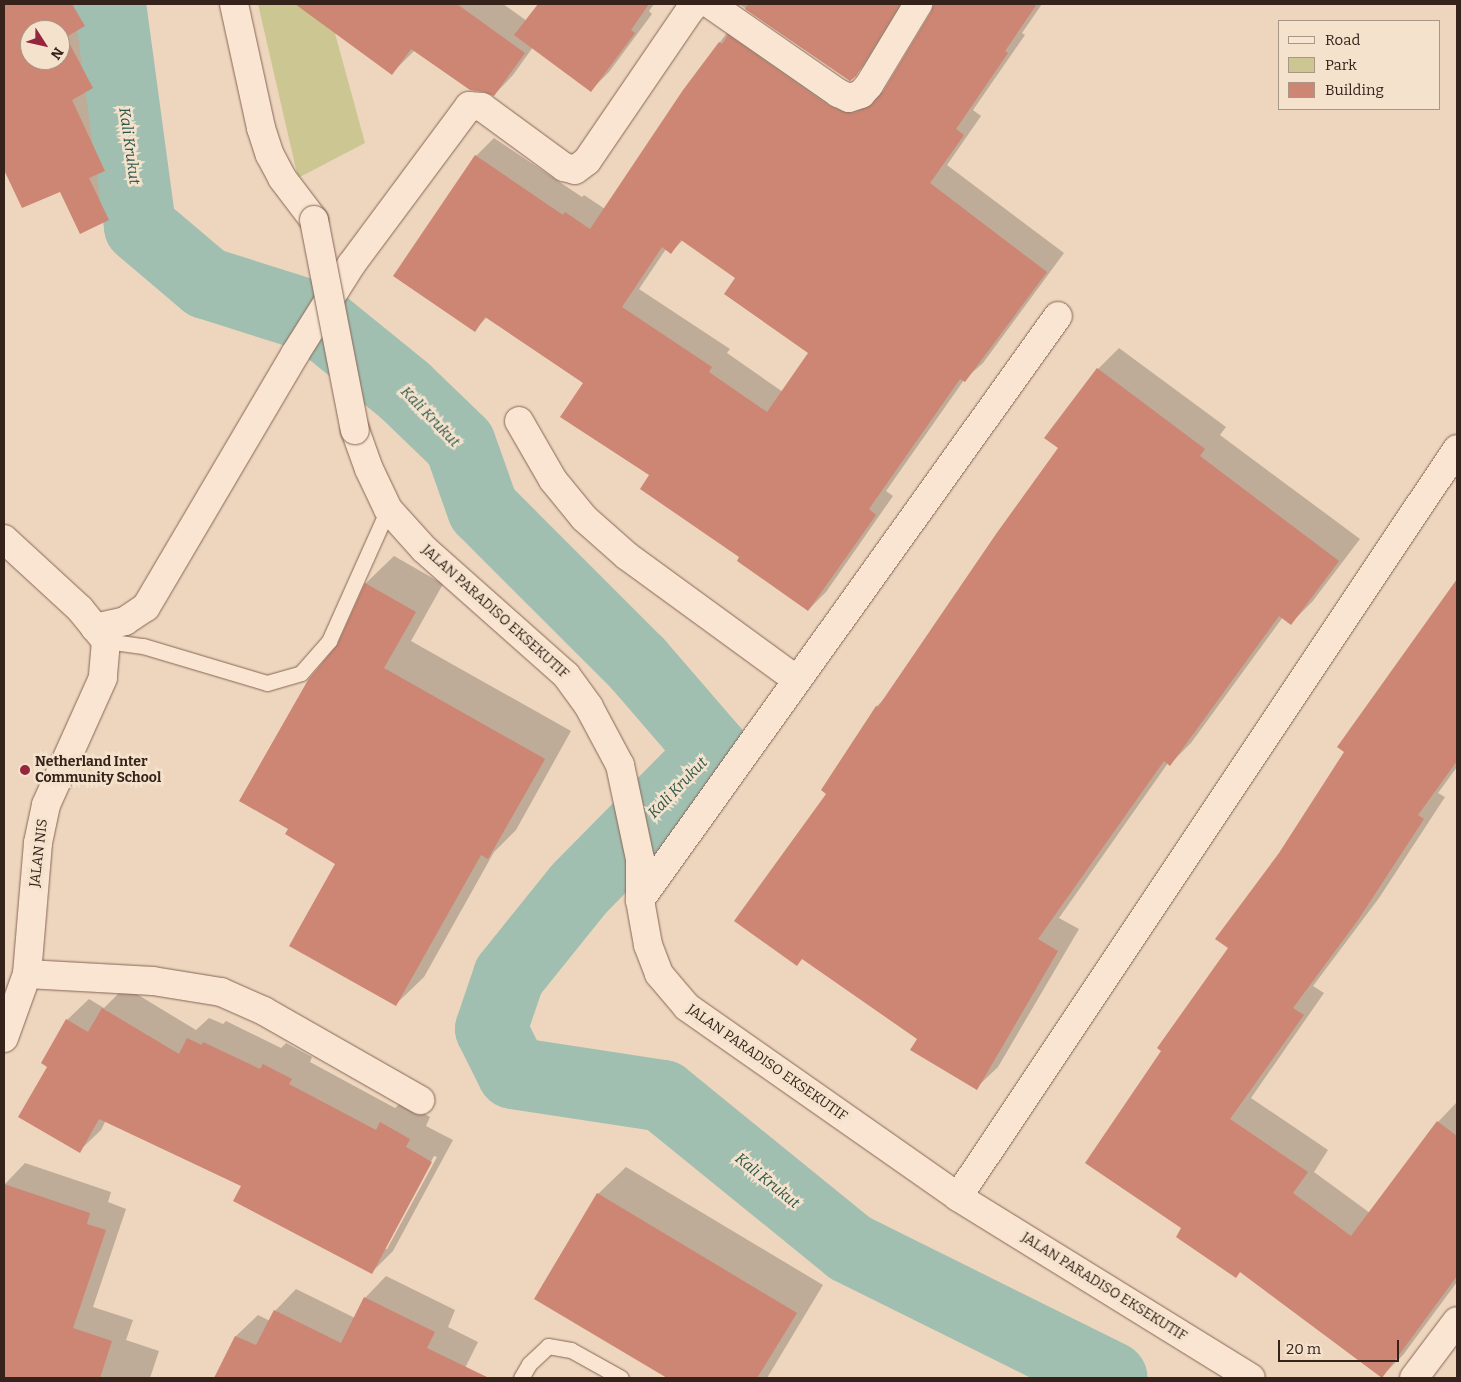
<!DOCTYPE html>
<style>
body{margin:0}
#map{position:relative;width:1461px;height:1382px;overflow:hidden;background:#eed6be;font-family:Bitter,serif}
div>[style]{position:absolute}
.green>*{inset:0;background:#ccc792}
.shadow>*{inset:0;background:#0003}
.river>*{height:72px;margin:-36px;padding:0 36px;transform-origin:36px;border-radius:36px;background:#a1bfb0}
.building>*{inset:0;background:#cd8673}
.roads{filter:drop-shadow(0 0 1px #866657) drop-shadow(0 0 1px #866657)}
.lane>*{height:15px;margin:-7.5px;padding:0 7.5px;transform-origin:7.5px;border-radius:7.5px;background:#f9e5d1}
.street>*{height:28px;margin:-14px;padding:0 14px;transform-origin:14px;border-radius:14px;background:#f9e5d1}
.bridges{filter:drop-shadow(0 0 1px #866657) drop-shadow(0 0 1px #866657)}
.street-bridge>*{height:28px;margin:-14px;padding:0 14px;transform-origin:14px;border-radius:14px;background:#f9e5d1}
.dots>*{width:14px;height:14px;translate:-50% -50%;box-sizing:border-box;border:2px solid #f5e2cd;border-radius:50%}
span{translate:-50% -50%;white-space:nowrap;text-align:center;line-height:1.15;-webkit-text-stroke:5px #f5e2cd;paint-order:stroke}
.street-label{font-size:14px;color:#35231b}
.poi-label{font-size:14px;color:#35231b;font-weight:700}
.left{translate:0 -50%;text-align:left}
.water-label{font-size:15px;color:#2a564a;font-style:italic}
.frame{position:absolute;inset:0;border:5px solid #35231b;pointer-events:none}
.legend{position:absolute;left:1278px;top:20px;width:162px;height:90px;box-sizing:border-box;background:#f5e2cd;border:1px solid #a89686;margin:0;padding:6px 9px;list-style:none;font-size:15px;color:#35231b}
.legend li{display:flex;align-items:center;gap:10px;height:25px}
.legend b{width:25px;border:1px solid #a89686}
.north{position:absolute;left:20px;top:20px;width:50px;height:50px;box-sizing:border-box;background:#f5e2cd;border:1px solid #a89686;border-radius:50%;rotate:125deg;font-size:14px;font-weight:700;line-height:20px;text-align:center;color:#35231b}
.north::after{content:'';display:block;margin:auto;width:18px;height:22px;background:#96263e;clip-path:polygon(50% 0,100% 100%,50% 72%,0 100%)}
.scale{position:absolute;left:1278px;top:1340px;width:121px;height:22px;box-sizing:border-box;border:2px solid #35231b;border-top:0;padding-left:6px;font-size:15px;line-height:18px;white-space:nowrap;color:#35231b;-webkit-text-stroke:4px #f5e2cd;paint-order:stroke}
</style>
<div id="map">
<div class="green">
<i style="clip-path:polygon(258px 4px,327px 4px,365px 143px,298px 178px)"></i>
</div>
<div class="shadow">
<i style="clip-path:polygon(evenodd,4px 4px,92px 4px,97px 12px,80px 27px,105px 74px,86px 91px,117px 157px,104px 170px,121px 206px,108px 219px,61px 190px,22px 206px,4px 167px,4px 4px,30px 30px,60px 30px,60px 60px,30px 60px,30px 30px)"></i>
<i style="clip-path:polygon(298px 4px,503px 4px,527px 21px,539px 4px,654px 4px,649px 11px,652px 14px,609px 72px,591px 90px,533px 47px,513px 75px,494px 95px,415px 50px,392px 73px)"></i>
<i style="clip-path:polygon(739px 4px,906px 4px,874px 56px,850px 80px)"></i>
<i style="clip-path:polygon(evenodd,935px 4px,1042px 4px,1022px 33px,1025px 35px,973px 110px,981px 116px,947px 165px,1064px 253px,983px 363px,964px 380px,886px 491px,893px 496px,826px 592px,808px 610px,741px 557px,651px 475px,584px 383px,487px 317px,475px 330px,476px 156px,494px 138px,582px 197px,584px 195px,605px 209px,684px 91px,726px 34px,744px 16px,850px 89px,872px 95px,885px 91px,933px 13px,935px 4px,683px 240px,737px 278px,810px 353px,783px 392px,727px 353px,730px 349px,639px 289px,666px 249px,671px 252px,683px 240px)"></i>
<i style="clip-path:polygon(1119px 348px,1226px 427px,1220px 435px,1360px 539px,1312px 602px,1291px 623px,1283px 617px,1191px 743px,1170px 764px,1168px 763px,1059px 918px,1079px 929px,998px 1067px,976px 1088px,918px 1038px,828px 793px,877px 706px,887px 696px,1059px 448px,1098px 369px)"></i>
<i style="clip-path:polygon(394px 556px,443px 584px,411px 641px,571px 731px,516px 830px,494px 852px,424px 977px,396px 1004px,337px 863px,289px 828px,338px 646px,366px 583px)"></i>
<i style="clip-path:polygon(1457px 581px,1457px 767px,1438px 793px,1445px 797px,1379px 898px,1313px 986px,1324px 993px,1251px 1098px,1328px 1150px,1314px 1172px,1370px 1213px,1438px 1122px,1457px 1102px,1457px 1282px,1403px 1355px,1382px 1376px,1241px 1271px,1236px 1276px,1183px 1228px,1163px 1050px,1229px 948px,1281px 853px,1412px 647px)"></i>
<i style="clip-path:polygon(evenodd,125px 987px,196px 1030px,209px 1018px,223px 1024px,226px 1021px,281px 1048px,286px 1043px,312px 1057px,310px 1062px,395px 1108px,402px 1102px,430px 1117px,426px 1126px,453px 1140px,393px 1251px,371px 1273px,243px 1186px,106px 1120px,101px 1130px,79px 1151px,49px 1066px,67px 1020px,89px 999px,104px 1008px,125px 987px,434px 1156px,437px 1157px,387px 1249px,384px 1249px,434px 1156px)"></i>
<i style="clip-path:polygon(25px 1163px,111px 1192px,108px 1202px,126px 1209px,93px 1307px,133px 1320px,126px 1340px,159px 1351px,150px 1378px,4px 1378px,4px 1346px,7px 1336px,4px 1335px,4px 1185px)"></i>
<i style="clip-path:polygon(626px 1167px,823px 1285px,767px 1378px,669px 1378px,536px 1299px,598px 1194px)"></i>
<i style="clip-path:polygon(386px 1276px,455px 1310px,448px 1327px,478px 1342px,460px 1378px,216px 1378px,236px 1336px,258px 1315px,270px 1321px,275px 1311px,296px 1289px,355px 1318px,365px 1298px)"></i>
</div>
<div class="river">
<i style="left:110px;top:4px;width:225px;rotate:82.3deg"></i>
<i style="left:140px;top:227px;width:87px;rotate:40.3deg"></i>
<i style="left:206px;top:283px;width:113px;rotate:17.5deg"></i>
<i style="left:314px;top:317px;width:117px;rotate:39.1deg"></i>
<i style="left:405px;top:391px;width:76px;rotate:43.9deg"></i>
<i style="left:460px;top:444px;width:69px;rotate:70.5deg"></i>
<i style="left:483px;top:509px;width:219px;rotate:45deg"></i>
<i style="left:638px;top:664px;width:116px;rotate:49.2deg"></i>
<i style="left:714px;top:752px;width:192px;rotate:134.6deg"></i>
<i style="left:579px;top:889px;width:112px;rotate:128.8deg"></i>
<i style="left:509px;top:976px;width:56px;rotate:108.8deg"></i>
<i style="left:491px;top:1029px;width:49px;rotate:63.4deg"></i>
<i style="left:513px;top:1073px;width:152px;rotate:8.7deg"></i>
<i style="left:663px;top:1096px;width:241px;rotate:39.1deg"></i>
<i style="left:850px;top:1248px;width:292px;rotate:26.4deg"></i>
</div>
<div class="building">
<i style="clip-path:polygon(evenodd,4px 4px,72px 4px,85px 26px,66px 37px,93px 88px,72px 100px,105px 171px,89px 178px,109px 220px,80px 234px,60px 192px,22px 208px,4px 170px,4px 4px,30px 30px,60px 30px,60px 60px,30px 60px,30px 30px)"></i>
<i style="clip-path:polygon(295px 4px,457px 4px,525px 53px,494px 96px,484px 92px,470px 90px,411px 49px,392px 75px)"></i>
<i style="clip-path:polygon(538px 4px,649px 4px,631px 30px,635px 33px,591px 92px,514px 35px)"></i>
<i style="clip-path:polygon(748px 4px,900px 4px,856px 76px,850px 81px,745px 9px)"></i>
<i style="clip-path:polygon(evenodd,934px 4px,1037px 4px,1005px 51px,1008px 53px,956px 129px,964px 135px,930px 183px,1047px 272px,965px 382px,960px 379px,869px 509px,876px 515px,808px 611px,737px 561px,739px 557px,640px 489px,649px 475px,560px 417px,583px 383px,485px 317px,475px 332px,393px 276px,475px 155px,563px 215px,565px 212px,590px 229px,683px 90px,719px 42px,722px 44px,728px 35px,829px 106px,843px 112px,854px 113px,872px 105px,882px 93px,931px 12px,934px 4px,681px 240px,735px 278px,724px 294px,808px 353px,767px 412px,709px 372px,712px 367px,622px 307px,662px 247px,671px 254px,681px 240px)"></i>
<i style="clip-path:polygon(1097px 368px,1205px 449px,1200px 456px,1339px 561px,1291px 625px,1279px 616px,1170px 766px,1164px 761px,1038px 939px,1058px 951px,977px 1090px,910px 1050px,917px 1039px,802px 959px,797px 966px,734px 921px,826px 794px,821px 790px,876px 706px,878px 707px,996px 534px,1058px 448px,1044px 438px)"></i>
<i style="clip-path:polygon(1457px 579px,1457px 761px,1418px 815px,1424px 819px,1358px 920px,1293px 1008px,1304px 1015px,1230px 1119px,1308px 1172px,1293px 1193px,1351px 1236px,1437px 1121px,1457px 1136px,1457px 1276px,1382px 1378px,1240px 1272px,1236px 1278px,1176px 1237px,1181px 1228px,1085px 1163px,1161px 1051px,1157px 1048px,1228px 948px,1215px 939px,1279px 853px,1344px 752px,1337px 747px)"></i>
<i style="clip-path:polygon(365px 583px,416px 612px,384px 668px,545px 759px,488px 859px,481px 855px,396px 1006px,289px 946px,335px 864px,285px 834px,288px 829px,239px 801px,308px 680px,337px 645px)"></i>
<i style="clip-path:polygon(102px 1008px,179px 1054px,187px 1038px,202px 1045px,203px 1042px,260px 1069px,263px 1064px,292px 1079px,289px 1084px,376px 1130px,380px 1122px,410px 1139px,406px 1147px,432px 1162px,372px 1274px,233px 1201px,241px 1186px,99px 1119px,80px 1153px,18px 1117px,47px 1067px,41px 1063px,66px 1019px,88px 1032px)"></i>
<i style="clip-path:polygon(4px 1184px,90px 1213px,87px 1224px,106px 1230px,73px 1328px,112px 1341px,100px 1378px,4px 1378px)"></i>
<i style="clip-path:polygon(597px 1193px,797px 1313px,757px 1378px,667px 1378px,534px 1299px)"></i>
<i style="clip-path:polygon(364px 1297px,435px 1332px,427px 1348px,489px 1378px,214px 1378px,235px 1336px,256px 1345px,274px 1310px,341px 1343px)"></i>
</div>
<div class="roads">
<div class="lane">
<i style="left:106px;top:641px;width:37px;rotate:8deg"></i>
<i style="left:143px;top:646px;width:129px;rotate:16.6deg"></i>
<i style="left:267px;top:683px;width:35px;rotate:-16deg"></i>
<i style="left:301px;top:673px;width:43px;rotate:-48.8deg"></i>
<i style="left:329px;top:641px;width:145px;rotate:-65.9deg"></i>
<i style="left:521px;top:1378px;width:16px;rotate:-60deg"></i>
<i style="left:529px;top:1364px;width:26px;rotate:-43deg"></i>
<i style="left:548px;top:1346px;width:23px;rotate:10deg"></i>
<i style="left:571px;top:1350px;width:57px;rotate:29.2deg"></i>
</div>
<div class="street">
<i style="left:234px;top:4px;width:127px;rotate:77.7deg"></i>
<i style="left:261px;top:128px;width:28px;rotate:72deg"></i>
<i style="left:270px;top:155px;width:26px;rotate:62deg"></i>
<i style="left:282px;top:178px;width:53px;rotate:52.7deg"></i>
<i style="left:710px;top:4px;width:156px;rotate:34.8deg"></i>
<i style="left:838px;top:93px;width:12px;rotate:24deg"></i>
<i style="left:849px;top:98px;width:13px;rotate:-18deg"></i>
<i style="left:861px;top:94px;width:12px;rotate:-48deg"></i>
<i style="left:869px;top:85px;width:95px;rotate:-58.8deg"></i>
<i style="left:519px;top:421px;width:68px;rotate:60deg"></i>
<i style="left:553px;top:480px;width:49px;rotate:50.8deg"></i>
<i style="left:584px;top:518px;width:57px;rotate:41.5deg"></i>
<i style="left:627px;top:556px;width:210px;rotate:36.1deg"></i>
<i style="left:355px;top:430px;width:41px;rotate:70.3deg"></i>
<i style="left:369px;top:469px;width:44px;rotate:64.6deg"></i>
<i style="left:388px;top:509px;width:54px;rotate:48deg"></i>
<i style="left:424px;top:549px;width:190px;rotate:41.6deg"></i>
<i style="left:566px;top:675px;width:39px;rotate:54deg"></i>
<i style="left:589px;top:707px;width:66px;rotate:61.9deg"></i>
<i style="left:620px;top:765px;width:96px;rotate:78deg"></i>
<i style="left:640px;top:859px;width:41px;rotate:90deg"></i>
<i style="left:640px;top:900px;width:46px;rotate:79.9deg"></i>
<i style="left:648px;top:945px;width:31px;rotate:69deg"></i>
<i style="left:659px;top:974px;width:43px;rotate:49.7deg"></i>
<i style="left:687px;top:1007px;width:331px;rotate:35deg"></i>
<i style="left:958px;top:1197px;width:344px;rotate:31.7deg"></i>
<i style="left:4px;top:539px;width:103px;rotate:42.6deg"></i>
<i style="left:80px;top:609px;width:41px;rotate:50.9deg"></i>
<i style="left:106px;top:641px;width:37px;rotate:95deg"></i>
<i style="left:103px;top:678px;width:139px;rotate:114.2deg"></i>
<i style="left:46px;top:805px;width:39px;rotate:102deg"></i>
<i style="left:38px;top:843px;width:131px;rotate:94.8deg"></i>
<i style="left:27px;top:974px;width:68px;rotate:109.8deg"></i>
<i style="left:95px;top:628px;width:31px;rotate:-13deg"></i>
<i style="left:125px;top:621px;width:25px;rotate:-34deg"></i>
<i style="left:146px;top:607px;width:294px;rotate:-59.5deg"></i>
<i style="left:295px;top:354px;width:105px;rotate:-57.8deg"></i>
<i style="left:351px;top:265px;width:198px;rotate:-53.4deg"></i>
<i style="left:469px;top:106px;width:13px;rotate:4deg"></i>
<i style="left:482px;top:107px;width:102px;rotate:36.2deg"></i>
<i style="left:564px;top:167px;width:11px;rotate:15deg"></i>
<i style="left:575px;top:170px;width:15px;rotate:-37deg"></i>
<i style="left:587px;top:161px;width:183px;rotate:-55.7deg"></i>
<i style="left:690px;top:10px;width:8px;rotate:-45deg"></i>
<i style="left:640px;top:900px;width:718px;rotate:-54.41deg"></i>
<i style="left:27px;top:974px;width:126px;rotate:3.2deg"></i>
<i style="left:153px;top:981px;width:69px;rotate:9.2deg"></i>
<i style="left:221px;top:992px;width:47px;rotate:23.8deg"></i>
<i style="left:264px;top:1011px;width:180px;rotate:29.7deg"></i>
<i style="left:958px;top:1197px;width:899px;rotate:-56.29deg"></i>
<i style="left:1414px;top:1378px;width:71px;rotate:-53deg"></i>
</div>
</div>
<div class="bridges">
<div class="street-bridge">
<i style="left:314px;top:220px;width:214px;rotate:79deg"></i>
</div>
</div>
<div class="dots">
<i style="left:25px;top:770px;background:#96263e"></i>
</div>
<div class="street-label">
<span style="left:495px;top:612px;rotate:42deg">JALAN PARADISO EKSEKUTIF</span>
<span style="left:39px;top:853px;rotate:-83deg">JALAN NIS</span>
<span style="left:767px;top:1063px;rotate:35deg">JALAN PARADISO EKSEKUTIF</span>
<span style="left:1104px;top:1287px;rotate:32deg">JALAN PARADISO EKSEKUTIF</span>
</div>
<div class="poi-label">
<span class="left" style="left:35px;top:770px">Netherland Inter<br>Community School</span>
</div>
<div class="water-label">
<span style="left:129px;top:146px;rotate:82deg">Kali Krukut</span>
<span style="left:430px;top:417px;rotate:46deg">Kali Krukut</span>
<span style="left:678px;top:788px;rotate:-46deg">Kali Krukut</span>
<span style="left:767px;top:1181px;rotate:39deg">Kali Krukut</span>
</div>
<div class="frame"></div>
<ul class="legend">
<li><b style="height:6px;background:#f9e5d1"></b>Road</li>
<li><b style="height:14px;background:#ccc792"></b>Park</li>
<li><b style="height:14px;background:#cd8673"></b>Building</li>
</ul>
<div class="north">N</div>
<div class="scale">20 m</div>
</div>
